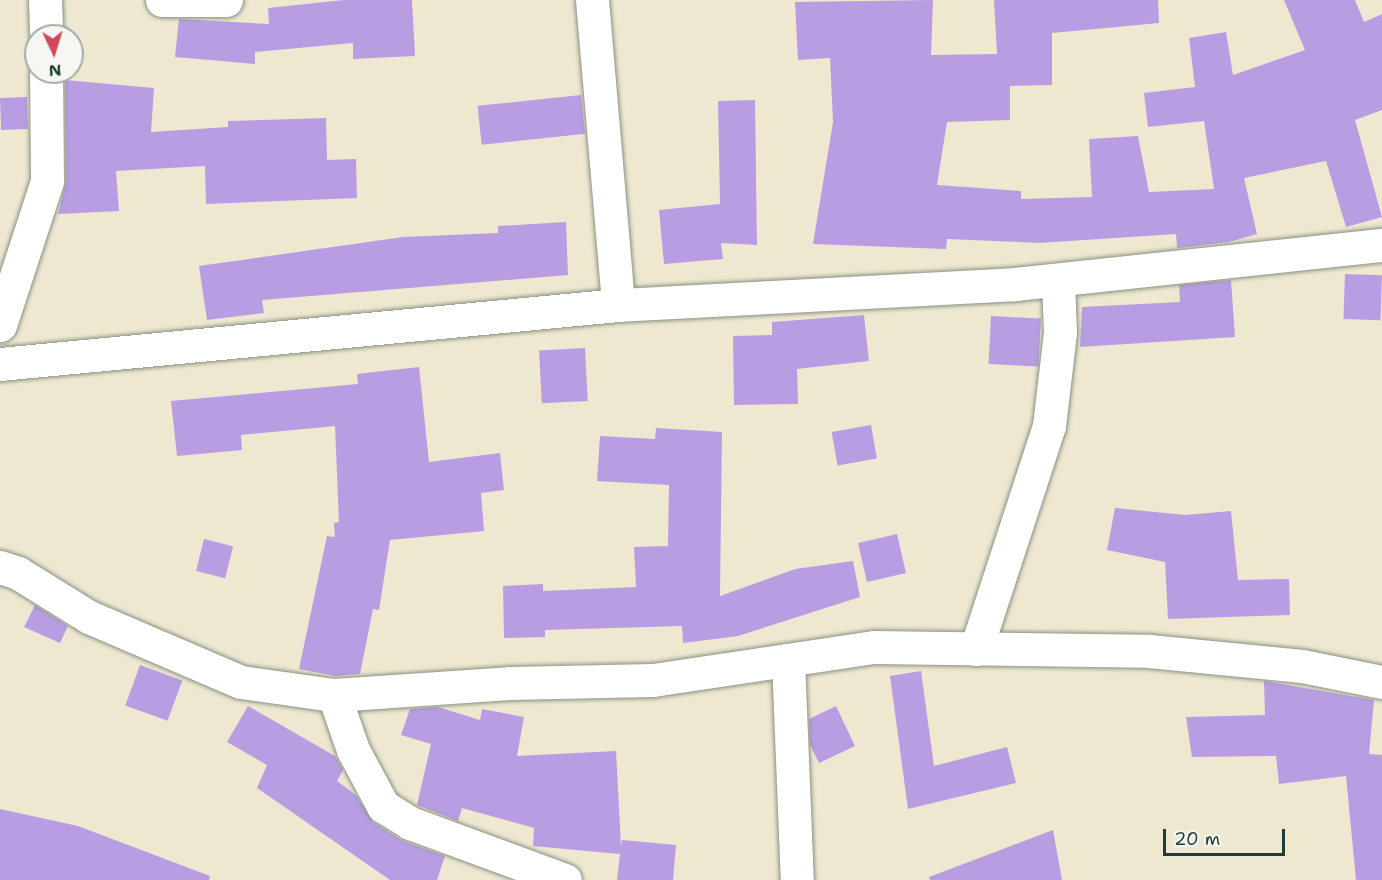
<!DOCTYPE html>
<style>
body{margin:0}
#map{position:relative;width:1382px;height:880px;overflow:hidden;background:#efe8d1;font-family:"Shantell Sans",sans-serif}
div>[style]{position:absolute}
.building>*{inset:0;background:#b89de3;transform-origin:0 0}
.roads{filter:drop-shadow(0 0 2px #879282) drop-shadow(0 0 2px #879282)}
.minor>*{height:33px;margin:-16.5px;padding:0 16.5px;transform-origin:16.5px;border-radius:16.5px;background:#fff}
span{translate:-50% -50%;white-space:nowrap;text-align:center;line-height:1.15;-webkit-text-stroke:5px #f6f6f2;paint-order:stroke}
.north{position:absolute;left:24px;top:24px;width:60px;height:60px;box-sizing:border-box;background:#f6f6f2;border:2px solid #a0aca6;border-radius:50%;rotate:176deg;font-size:16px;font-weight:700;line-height:24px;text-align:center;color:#1f3d34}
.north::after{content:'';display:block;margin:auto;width:21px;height:27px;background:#d1495b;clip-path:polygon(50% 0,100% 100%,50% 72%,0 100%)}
.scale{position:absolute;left:1163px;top:829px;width:122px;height:27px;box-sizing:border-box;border:3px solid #1f3d34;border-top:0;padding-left:8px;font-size:18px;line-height:21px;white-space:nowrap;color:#1f3d34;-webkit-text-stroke:4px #f6f6f2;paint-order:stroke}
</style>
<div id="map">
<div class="building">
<i style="clip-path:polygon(344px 0,412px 0,415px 56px,353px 59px,353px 43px,255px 52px,255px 64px,175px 57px,179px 19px,269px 24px,268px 8px)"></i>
<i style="clip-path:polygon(933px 0,931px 55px,997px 54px,994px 0,1158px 0,1159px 23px,1052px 33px,1052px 85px,1010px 86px,1010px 120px,947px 122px,937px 185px,1021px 191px,1021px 199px,1092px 197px,1089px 139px,1138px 136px,1149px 192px,1214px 189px,1204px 121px,1148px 127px,1144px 93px,1195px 87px,1189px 38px,1226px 32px,1233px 75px,1305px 50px,1284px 0,1355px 0,1364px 22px,1382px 14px,1382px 110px,1355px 120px,1382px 217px,1346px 227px,1326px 161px,1244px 178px,1257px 234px,1229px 242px,1177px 248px,1176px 234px,1039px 243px,947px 239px,946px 249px,813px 244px,833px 122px,830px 58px,798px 60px,795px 2px)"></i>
<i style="clip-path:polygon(65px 80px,154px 88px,151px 132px,228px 127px,228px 121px,326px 118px,327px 160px,356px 159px,357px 198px,206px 204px,205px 166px,116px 171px,119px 211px,58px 214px,66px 181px)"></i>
<i style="left:581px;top:95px;width:39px;height:104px;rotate:84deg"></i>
<i style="left:27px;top:97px;width:32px;height:27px;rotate:88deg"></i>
<i style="clip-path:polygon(755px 100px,757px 245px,721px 243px,723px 259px,664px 264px,659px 210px,720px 204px,718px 101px)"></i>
<i style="clip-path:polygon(566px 222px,568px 275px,262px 300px,264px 313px,207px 320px,199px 266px,403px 237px,498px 233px,498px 226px)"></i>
<i style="left:1345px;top:274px;width:37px;height:45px;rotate:2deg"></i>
<i style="clip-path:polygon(1231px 280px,1235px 337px,1080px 347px,1082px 307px,1180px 302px,1179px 285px)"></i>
<i style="clip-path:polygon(864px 315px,869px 361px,797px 369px,798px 404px,734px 405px,733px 336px,772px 335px,772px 322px)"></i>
<i style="left:991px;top:316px;width:50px;height:48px;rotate:3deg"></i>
<i style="left:585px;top:348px;width:53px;height:46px;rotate:87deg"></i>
<i style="clip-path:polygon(419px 367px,429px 462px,500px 453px,504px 490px,481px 493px,484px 531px,390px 540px,379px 610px,373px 609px,360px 674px,335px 676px,299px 669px,327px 536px,335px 537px,334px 523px,339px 522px,335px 426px,241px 435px,242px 450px,177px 456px,171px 401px,358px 384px,357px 374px)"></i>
<i style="left:871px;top:425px;width:34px;height:40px;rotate:80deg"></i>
<i style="clip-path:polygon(656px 428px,722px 432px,720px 596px,795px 569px,853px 561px,860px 597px,738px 636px,683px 643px,682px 626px,545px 630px,545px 637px,504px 638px,503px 586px,543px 584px,543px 591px,636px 587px,634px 547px,668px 546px,669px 485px,597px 481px,600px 436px,655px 439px)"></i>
<i style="clip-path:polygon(1115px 508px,1185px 515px,1231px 511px,1238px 580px,1289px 579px,1290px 615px,1168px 619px,1165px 562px,1107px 550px)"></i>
<i style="left:897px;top:534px;width:40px;height:40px;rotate:77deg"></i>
<i style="left:204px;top:539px;width:30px;height:33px;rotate:14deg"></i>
<i style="clip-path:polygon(35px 605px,68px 626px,60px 643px,24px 627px)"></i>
<i style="left:140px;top:665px;width:45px;height:43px;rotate:20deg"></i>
<i style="clip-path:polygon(921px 671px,934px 766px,1007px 747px,1016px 783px,908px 809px,890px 676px)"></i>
<i style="clip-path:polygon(1264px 681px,1374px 700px,1369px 754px,1382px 755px,1382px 880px,1356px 880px,1346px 776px,1279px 784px,1276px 756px,1192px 757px,1186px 717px,1265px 715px)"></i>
<i style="clip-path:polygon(248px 706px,335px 756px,343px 770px,337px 781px,356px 795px,373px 822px,403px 841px,445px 856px,437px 880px,390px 880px,257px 788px,267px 765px,227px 742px)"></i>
<i style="clip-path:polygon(836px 706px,855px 746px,819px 763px,810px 745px,809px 719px)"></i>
<i style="clip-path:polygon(438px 707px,480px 720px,482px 709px,524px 717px,517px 756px,616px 751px,621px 846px,622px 840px,676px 845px,673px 880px,617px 880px,620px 854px,533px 846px,534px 828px,462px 808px,458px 821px,417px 805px,431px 744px,401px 735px,410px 709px)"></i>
<i style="clip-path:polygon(0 809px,78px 826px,210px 876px,209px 880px,0 880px)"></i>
<i style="clip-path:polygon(1053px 830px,1062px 880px,930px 880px,929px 877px)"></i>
</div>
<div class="roads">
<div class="minor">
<i style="left:45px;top:0;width:36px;rotate:88deg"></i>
<i style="left:162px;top:0;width:64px"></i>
<i style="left:592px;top:0;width:306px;rotate:85.1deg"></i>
<i style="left:0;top:325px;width:151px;rotate:-71.9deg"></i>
<i style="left:47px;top:181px;width:109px;rotate:-90.5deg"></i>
<i style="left:0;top:364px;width:621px;rotate:-5.45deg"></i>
<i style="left:618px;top:305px;width:398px;rotate:-3deg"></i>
<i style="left:1015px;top:284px;width:369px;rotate:-6.1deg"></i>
<i style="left:0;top:567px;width:19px;rotate:18deg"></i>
<i style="left:18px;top:573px;width:84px;rotate:31.8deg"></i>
<i style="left:89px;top:617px;width:165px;rotate:23.2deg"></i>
<i style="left:241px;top:682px;width:94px;rotate:8deg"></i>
<i style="left:334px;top:695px;width:175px;rotate:-3.9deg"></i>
<i style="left:509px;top:683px;width:144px;rotate:-1.2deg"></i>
<i style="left:653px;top:680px;width:223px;rotate:-8.5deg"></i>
<i style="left:874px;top:647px;width:275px;rotate:0.8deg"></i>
<i style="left:1149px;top:651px;width:154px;rotate:5.6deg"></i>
<i style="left:1302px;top:666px;width:82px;rotate:11.3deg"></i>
<i style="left:976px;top:649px;width:235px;rotate:-71.9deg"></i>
<i style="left:1049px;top:426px;width:94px;rotate:-83.3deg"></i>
<i style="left:1060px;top:333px;width:53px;rotate:-92.2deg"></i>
<i style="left:788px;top:660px;width:220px;rotate:87.7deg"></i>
<i style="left:334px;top:695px;width:58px;rotate:70.9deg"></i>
<i style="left:353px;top:750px;width:64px;rotate:61.8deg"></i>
<i style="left:383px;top:806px;width:32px;rotate:32deg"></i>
<i style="left:410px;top:823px;width:165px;rotate:20.2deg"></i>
</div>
</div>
<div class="north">N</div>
<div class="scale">20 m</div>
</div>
